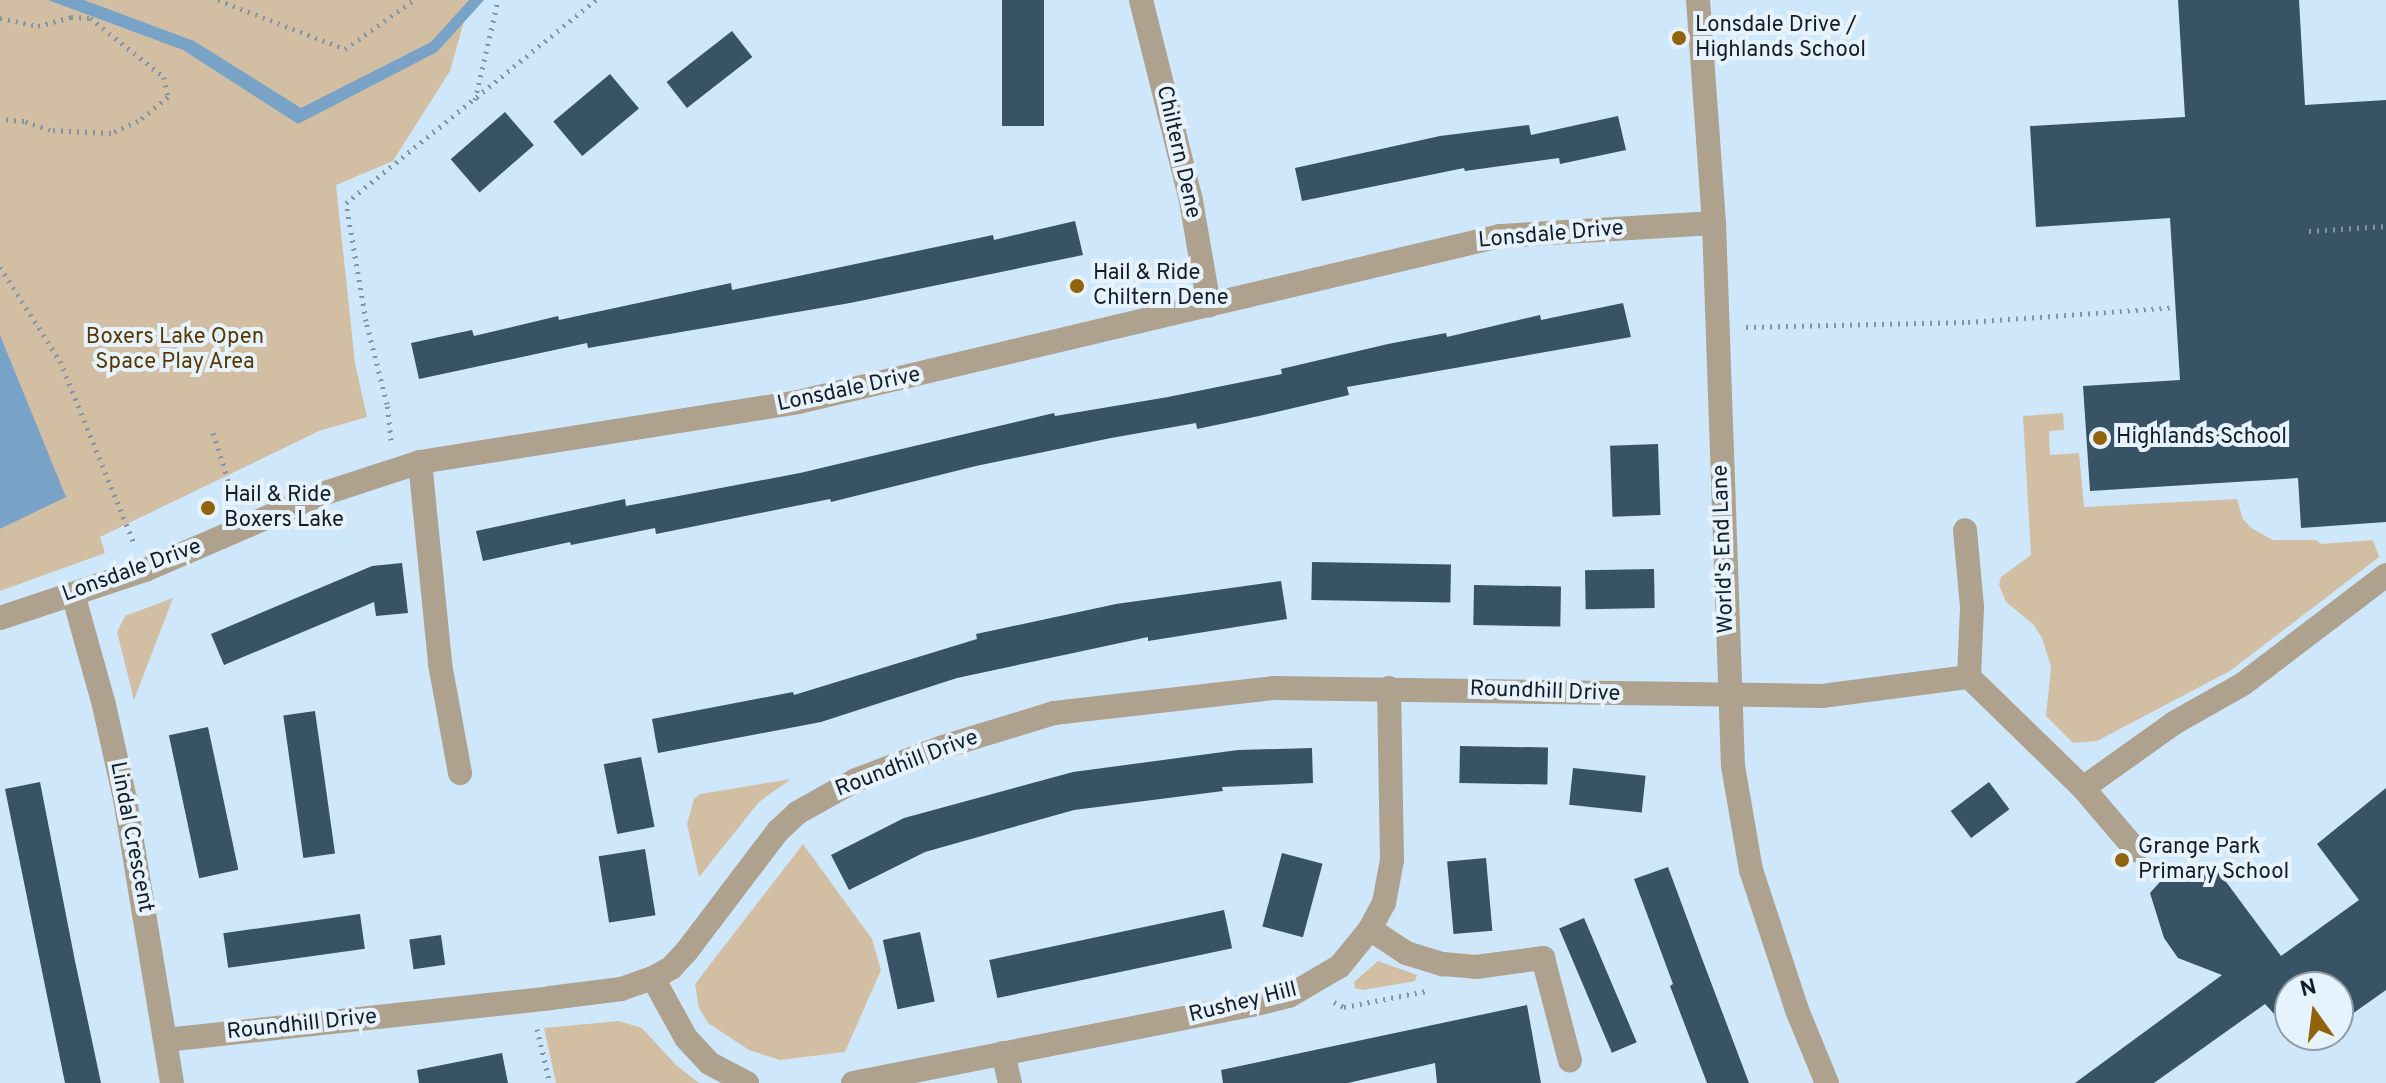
<!DOCTYPE html>
<style>
body{margin:0}
#map{position:relative;width:2386px;height:1083px;overflow:hidden;background:#cfe7fa;font-family:Overpass,sans-serif}
div>[style]{position:absolute}
.green>*{inset:0;background:#d2bfa3}
.water>*{inset:0;background:#79a3c6}
.building>*{inset:0;background:#385266;transform-origin:0 0}
.path>*{height:5px;margin-top:-2.5px;transform-origin:0;background:repeating-linear-gradient(90deg,#8395a4 0 2px,transparent 0 8px)}
.minor>*{height:24px;margin:-12px;padding:0 12px;transform-origin:12px;border-radius:12px;background:#aea18e}
.dots>*{width:22px;height:22px;translate:-50% -50%;box-sizing:border-box;border:4px solid #e6f2fc;border-radius:50%}
span{translate:-50% -50%;white-space:nowrap;text-align:center;line-height:1.15;-webkit-text-stroke:8px #e6f2fc;paint-order:stroke}
.poi-label{font-size:22px;color:#131d26}
.left{translate:0 -50%;text-align:left}
.street-label{font-size:22px;color:#131d26}
.park-label{font-size:22px;color:#563800}
.north{position:absolute;left:2274px;top:971px;width:80px;height:80px;box-sizing:border-box;background:#e6f2fc;border:2px solid #929da6;border-radius:50%;rotate:346deg;font-size:22px;font-weight:700;line-height:32px;text-align:center;color:#131d26}
.north::after{content:'';display:block;margin:auto;width:28px;height:36px;background:#90630c;clip-path:polygon(50% 0,100% 100%,50% 72%,0 100%)}
</style>
<div id="map">
<div class="green">
<i style="clip-path:polygon(0 0,470px 0,450px 71px,393px 161px,336px 185px,355px 363px,367px 417px,319px 431px,100px 537px,105px 553px,0 591px,0 529px,65px 497px,0 335px)"></i>
<i style="clip-path:polygon(2063px 413px,2064px 430px,2049px 431px,2050px 455px,2079px 453px,2084px 507px,2237px 499px,2243px 519px,2251px 528px,2273px 540px,2316px 540px,2321px 544px,2373px 540px,2379px 557px,2230px 671px,2097px 741px,2073px 743px,2046px 716px,2051px 667px,2042px 638px,2033px 624px,2006px 602px,1999px 585px,2001px 577px,2031px 555px,2023px 416px)"></i>
<i style="clip-path:polygon(173px 598px,134px 700px,117px 632px,125px 616px)"></i>
<i style="clip-path:polygon(791px 779px,759px 802px,699px 877px,687px 824px,694px 799px,700px 794px)"></i>
<i style="clip-path:polygon(803px 844px,872px 939px,881px 970px,845px 1052px,780px 1060px,749px 1050px,708px 1023px,699px 1008px,695px 984px)"></i>
<i style="clip-path:polygon(1378px 961px,1417px 975px,1415px 981px,1363px 990px,1355px 988px,1354px 982px)"></i>
<i style="clip-path:polygon(619px 1021px,642px 1028px,676px 1065px,699px 1083px,556px 1083px,544px 1028px)"></i>
</div>
<div class="water">
<i style="clip-path:polygon(48px 0,84px 0,194px 41px,301px 108px,431px 42px,469px 0,484px 0,437px 52px,298px 124px,183px 50px)"></i>
<i style="clip-path:polygon(0 335px,66px 497px,0 529px)"></i>
</div>
<div class="building">
<i style="left:1002px;top:0;width:42px;height:126px"></i>
<i style="clip-path:polygon(2178px 0,2299px 0,2305px 105px,2386px 100px,2386px 522px,2301px 528px,2298px 478px,2090px 491px,2083px 386px,2180px 380px,2170px 218px,2036px 227px,2030px 126px,2185px 117px)"></i>
<i style="left:732px;top:31px;width:33px;height:83px;rotate:52deg"></i>
<i style="left:610px;top:74px;width:45px;height:74px;rotate:50deg"></i>
<i style="left:505px;top:112px;width:44px;height:72px;rotate:49deg"></i>
<i style="clip-path:polygon(1618px 116px,1626px 150px,1560px 164px,1559px 158px,1465px 171px,1464px 168px,1302px 201px,1295px 168px,1440px 136px,1529px 125px,1531px 135px)"></i>
<i style="clip-path:polygon(1075px 221px,1083px 255px,850px 303px,588px 348px,587px 343px,419px 379px,411px 343px,472px 330px,474px 336px,558px 316px,559px 320px,731px 283px,732px 290px,993px 235px,994px 240px)"></i>
<i style="clip-path:polygon(1623px 303px,1631px 337px,1347px 387px,1349px 395px,1259px 416px,1197px 429px,1196px 423px,1111px 438px,976px 466px,831px 502px,830px 499px,656px 534px,655px 528px,571px 545px,570px 542px,483px 561px,476px 531px,625px 499px,626px 506px,800px 473px,1054px 413px,1055px 416px,1168px 397px,1282px 374px,1281px 369px,1388px 344px,1446px 333px,1447px 337px,1540px 315px,1541px 320px)"></i>
<i style="left:1658px;top:444px;width:71px;height:48px;rotate:88deg"></i>
<i style="left:1312px;top:562px;width:139px;height:38px;rotate:1deg"></i>
<i style="clip-path:polygon(402px 563px,408px 613px,376px 616px,374px 602px,224px 665px,211px 634px,372px 566px)"></i>
<i style="left:1654px;top:569px;width:39px;height:69px;rotate:89deg"></i>
<i style="clip-path:polygon(1281px 581px,1287px 619px,1148px 641px,1148px 637px,957px 678px,821px 722px,658px 753px,652px 719px,793px 692px,794px 695px,977px 639px,976px 634px,1116px 604px)"></i>
<i style="left:1474px;top:585px;width:87px;height:40px;rotate:1deg"></i>
<i style="left:315px;top:711px;width:144px;height:32px;rotate:82deg"></i>
<i style="left:208px;top:727px;width:146px;height:40px;rotate:78deg"></i>
<i style="left:1460px;top:746px;width:88px;height:37px;rotate:1deg"></i>
<i style="clip-path:polygon(1312px 748px,1313px 783px,1222px 787px,1223px 791px,1074px 810px,925px 852px,849px 890px,831px 855px,904px 818px,1073px 772px,1238px 750px)"></i>
<i style="left:641px;top:757px;width:71px;height:38px;rotate:79deg"></i>
<i style="left:1573px;top:768px;width:73px;height:37px;rotate:6deg"></i>
<i style="clip-path:polygon(40px 782px,75px 961px,101px 1083px,65px 1083px,44px 981px,5px 789px)"></i>
<i style="left:1989px;top:782px;width:34px;height:48px;rotate:53deg"></i>
<i style="clip-path:polygon(2386px 788px,2386px 990px,2338px 1024px,2338px 987px,2290px 987px,2290px 1031px,2265px 1004px,2154px 1083px,2075px 1083px,2222px 975px,2178px 958px,2164px 938px,2150px 893px,2168px 873px,2189px 864px,2218px 871px,2281px 956px,2359px 900px,2317px 844px)"></i>
<i style="left:645px;top:849px;width:67px;height:47px;rotate:81deg"></i>
<i style="left:1282px;top:853px;width:42px;height:76px;rotate:15deg"></i>
<i style="left:1486px;top:858px;width:73px;height:39px;rotate:85deg"></i>
<i style="clip-path:polygon(1668px 867px,1701px 956px,1749px 1083px,1707px 1083px,1670px 986px,1673px 984px,1634px 879px)"></i>
<i style="left:1224px;top:910px;width:39px;height:240px;rotate:78deg"></i>
<i style="left:360px;top:914px;width:35px;height:138px;rotate:82deg"></i>
<i style="left:1584px;top:918px;width:135px;height:27px;rotate:67deg"></i>
<i style="left:920px;top:932px;width:71px;height:38px;rotate:78deg"></i>
<i style="left:441px;top:935px;width:30px;height:32px;rotate:82deg"></i>
<i style="clip-path:polygon(1527px 1005px,1541px 1083px,1437px 1083px,1435px 1063px,1348px 1083px,1223px 1083px,1221px 1070px)"></i>
<i style="clip-path:polygon(2293px 1035px,2322px 1035px,2304px 1047px)"></i>
<i style="clip-path:polygon(502px 1053px,508px 1083px,419px 1083px,417px 1070px)"></i>
</div>
<div class="path">
<i style="left:218px;top:0;width:136px;rotate:21.1deg"></i>
<i style="left:345px;top:49px;width:85px;rotate:-35.4deg"></i>
<i style="left:0;top:18px;width:39px;rotate:12deg"></i>
<i style="left:38px;top:26px;width:34px;rotate:-15deg"></i>
<i style="left:71px;top:17px;width:19px;rotate:3deg"></i>
<i style="left:90px;top:18px;width:95px;rotate:38.6deg"></i>
<i style="left:164px;top:77px;width:20px;rotate:79deg"></i>
<i style="left:168px;top:97px;width:38px;rotate:141deg"></i>
<i style="left:138px;top:121px;width:30px;rotate:156deg"></i>
<i style="left:111px;top:133px;width:61px;rotate:-177.2deg"></i>
<i style="left:50px;top:130px;width:28px;rotate:-161deg"></i>
<i style="left:24px;top:121px;width:24px;rotate:-175deg"></i>
<i style="left:475px;top:100px;width:103px;rotate:-77deg"></i>
<i style="left:2309px;top:231px;width:77px;rotate:-3.7deg"></i>
<i style="left:0;top:267px;width:112px;rotate:57.4deg"></i>
<i style="left:60px;top:361px;width:196px;rotate:67.9deg"></i>
<i style="left:1746px;top:327px;width:222px;rotate:-1.3deg"></i>
<i style="left:1968px;top:322px;width:208px;rotate:-4.1deg"></i>
<i style="left:213px;top:433px;width:69px;rotate:72.3deg"></i>
<i style="left:391px;top:440px;width:36px;rotate:-96deg"></i>
<i style="left:387px;top:404px;width:86px;rotate:-104.2deg"></i>
<i style="left:366px;top:321px;width:120px;rotate:-99.6deg"></i>
<i style="left:346px;top:203px;width:322px;rotate:-39.1deg"></i>
<i style="left:1334px;top:1002px;width:11px;rotate:27deg"></i>
<i style="left:1344px;top:1007px;width:84px;rotate:-11deg"></i>
<i style="left:537px;top:1029px;width:56px;rotate:76.5deg"></i>
</div>
<div class="minor">
<i style="left:1141px;top:0;width:207px;rotate:76deg"></i>
<i style="left:1191px;top:201px;width:106px;rotate:80.2deg"></i>
<i style="left:1698px;top:0;width:224px;rotate:85.9deg"></i>
<i style="left:1714px;top:223px;width:543px;rotate:88deg"></i>
<i style="left:1733px;top:766px;width:106px;rotate:80.2deg"></i>
<i style="left:1751px;top:870px;width:147px;rotate:71.8deg"></i>
<i style="left:1797px;top:1010px;width:79px;rotate:67.7deg"></i>
<i style="left:420px;top:462px;width:203px;rotate:84.3deg"></i>
<i style="left:440px;top:664px;width:111px;rotate:79.6deg"></i>
<i style="left:73px;top:594px;width:115px;rotate:74.4deg"></i>
<i style="left:104px;top:705px;width:96px;rotate:77.4deg"></i>
<i style="left:125px;top:799px;width:288px;rotate:80.6deg"></i>
<i style="left:0;top:618px;width:153px;rotate:-18.3deg"></i>
<i style="left:145px;top:570px;width:189px;rotate:-23.3deg"></i>
<i style="left:319px;top:495px;width:106px;rotate:-18.1deg"></i>
<i style="left:420px;top:462px;width:383px;rotate:-9deg"></i>
<i style="left:798px;top:402px;width:721px;rotate:-13.3deg"></i>
<i style="left:1500px;top:236px;width:214px;rotate:-3.5deg"></i>
<i style="left:1969px;top:677px;width:159px;rotate:44.2deg"></i>
<i style="left:2083px;top:788px;width:112px;rotate:-35.5deg"></i>
<i style="left:2174px;top:723px;width:79px;rotate:-29.5deg"></i>
<i style="left:2243px;top:684px;width:180px;rotate:-37.3deg"></i>
<i style="left:2083px;top:788px;width:82px;rotate:49.5deg"></i>
<i style="left:1370px;top:929px;width:43px;rotate:33.7deg"></i>
<i style="left:1406px;top:953px;width:39px;rotate:17deg"></i>
<i style="left:1443px;top:964px;width:33px;rotate:5deg"></i>
<i style="left:1476px;top:967px;width:68px;rotate:-7.7deg"></i>
<i style="left:1543px;top:958px;width:106px;rotate:75.3deg"></i>
<i style="left:653px;top:978px;width:68px;rotate:61.2deg"></i>
<i style="left:686px;top:1038px;width:34px;rotate:47deg"></i>
<i style="left:709px;top:1063px;width:43px;rotate:27.8deg"></i>
<i style="left:166px;top:1040px;width:386px;rotate:-6.2deg"></i>
<i style="left:550px;top:998px;width:72px;rotate:-7.2deg"></i>
<i style="left:621px;top:989px;width:34px;rotate:-19deg"></i>
<i style="left:653px;top:978px;width:21px;rotate:-29deg"></i>
<i style="left:671px;top:968px;width:22px;rotate:-47deg"></i>
<i style="left:686px;top:952px;width:152px;rotate:-52.8deg"></i>
<i style="left:778px;top:831px;width:26px;rotate:-43deg"></i>
<i style="left:797px;top:813px;width:68px;rotate:-29.2deg"></i>
<i style="left:856px;top:780px;width:93px;rotate:-20.8deg"></i>
<i style="left:943px;top:747px;width:116px;rotate:-17deg"></i>
<i style="left:1054px;top:713px;width:220px;rotate:-6.5deg"></i>
<i style="left:1273px;top:688px;width:549px;rotate:0.83deg"></i>
<i style="left:1822px;top:696px;width:148px;rotate:-7.4deg"></i>
<i style="left:1969px;top:677px;width:70px;rotate:-87.5deg"></i>
<i style="left:1972px;top:607px;width:77px;rotate:-95.2deg"></i>
<i style="left:1003px;top:1053px;width:31px;rotate:77deg"></i>
<i style="left:853px;top:1083px;width:407px;rotate:-11.1deg"></i>
<i style="left:1252px;top:1005px;width:38px;rotate:-14deg"></i>
<i style="left:1289px;top:996px;width:59px;rotate:-30.5deg"></i>
<i style="left:1340px;top:966px;width:48px;rotate:-51deg"></i>
<i style="left:1370px;top:929px;width:30px;rotate:-62deg"></i>
<i style="left:1384px;top:903px;width:44px;rotate:-79.5deg"></i>
<i style="left:1392px;top:860px;width:172px;rotate:-91deg"></i>
</div>
<div class="dots">
<i style="left:1679px;top:38px;background:#90630c"></i>
<i style="left:1077px;top:286px;background:#90630c"></i>
<i style="left:2100px;top:438px;background:#90630c"></i>
<i style="left:208px;top:508px;background:#90630c"></i>
<i style="left:2122px;top:860px;background:#90630c"></i>
</div>
<div class="poi-label">
<span class="left" style="left:1695px;top:38px">Lonsdale Drive /<br>Highlands School</span>
<span class="left" style="left:1093px;top:286px">Hail &amp; Ride<br>Chiltern Dene</span>
<span class="left" style="left:2116px;top:438px">Highlands School</span>
<span class="left" style="left:224px;top:508px">Hail &amp; Ride<br>Boxers Lake</span>
<span class="left" style="left:2138px;top:860px">Grange Park<br>Primary School</span>
</div>
<div class="street-label">
<span style="left:1178px;top:152px;rotate:77deg">Chiltern Dene</span>
<span style="left:1551px;top:235px;rotate:-5deg">Lonsdale Drive</span>
<span style="left:849px;top:390px;rotate:-12deg">Lonsdale Drive</span>
<span style="left:1724px;top:549px;rotate:-92deg">World's End Lane</span>
<span style="left:132px;top:571px;rotate:-20deg">Lonsdale Drive</span>
<span style="left:1545px;top:692px;rotate:2deg">Roundhill Drive</span>
<span style="left:907px;top:764px;rotate:-21deg">Roundhill Drive</span>
<span style="left:131px;top:837px;rotate:79deg">Lindal Crescent</span>
<span style="left:1243px;top:1003px;rotate:-14deg">Rushey Hill</span>
<span style="left:302px;top:1025px;rotate:-6deg">Roundhill Drive</span>
</div>
<div class="park-label">
<span style="left:175px;top:350px">Boxers Lake Open<br>Space Play Area</span>
</div>
<div class="north">N</div>
</div>
